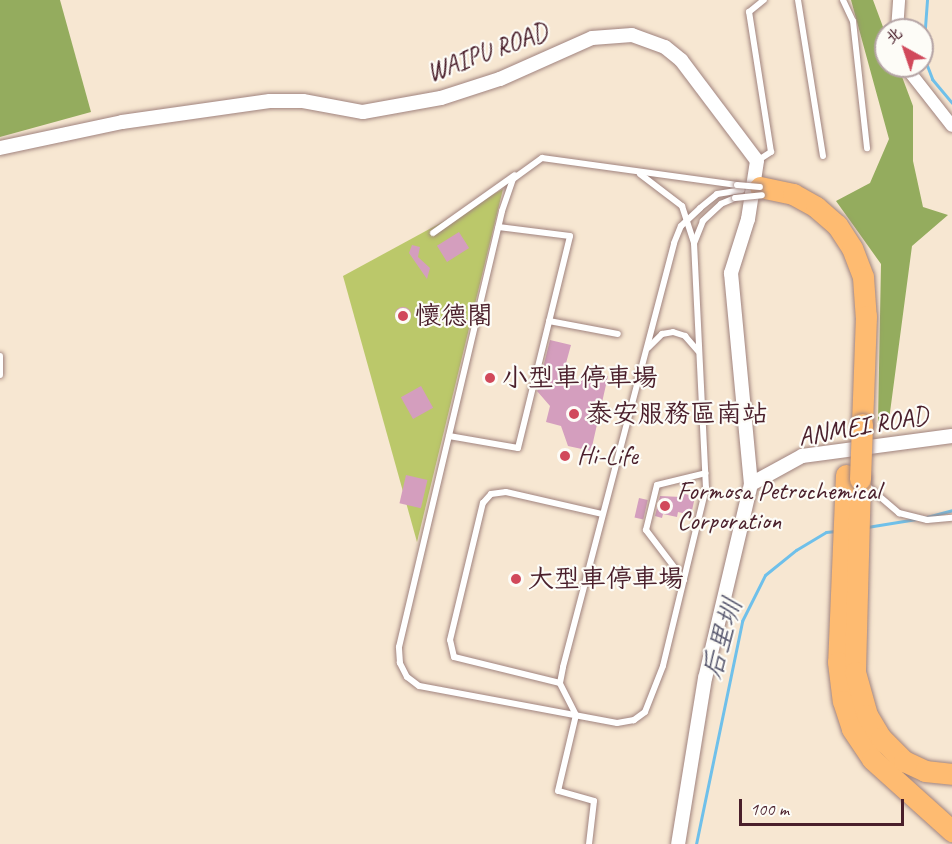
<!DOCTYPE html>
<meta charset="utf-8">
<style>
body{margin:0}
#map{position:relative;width:952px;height:844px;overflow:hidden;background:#f7e7d2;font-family:Caveat,"LXGW WenKai TC",sans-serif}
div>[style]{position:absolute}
.green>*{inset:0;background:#bbc86a}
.forest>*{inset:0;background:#94ac5e}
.stream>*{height:3px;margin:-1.5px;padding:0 1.5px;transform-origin:1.5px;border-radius:1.5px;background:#6fc0ea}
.building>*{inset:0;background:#d49ebe;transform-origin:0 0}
.round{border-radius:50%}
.roads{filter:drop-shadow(0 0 2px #a0837e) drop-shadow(0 0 2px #a0837e)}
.service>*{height:6px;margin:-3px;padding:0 3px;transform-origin:3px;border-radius:3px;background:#fff}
.minor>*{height:12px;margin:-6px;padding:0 6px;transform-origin:6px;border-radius:6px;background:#fff}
.tertiary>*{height:14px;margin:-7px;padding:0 7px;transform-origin:7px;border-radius:7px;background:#fff}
.motorway>*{height:21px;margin:-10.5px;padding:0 10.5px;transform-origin:10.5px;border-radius:10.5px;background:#febb71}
.bridges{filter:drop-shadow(0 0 2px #a0837e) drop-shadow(0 0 2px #a0837e)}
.service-bridge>*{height:6px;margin:-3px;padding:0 3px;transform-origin:3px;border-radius:3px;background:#fff}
.motorway-bridge>*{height:21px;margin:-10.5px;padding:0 10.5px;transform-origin:10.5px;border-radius:10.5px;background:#febb71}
.dots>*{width:16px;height:16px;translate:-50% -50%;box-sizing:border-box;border:3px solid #fdfcf7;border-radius:50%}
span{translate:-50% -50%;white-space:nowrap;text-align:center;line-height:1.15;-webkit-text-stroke:4.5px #fdfcf7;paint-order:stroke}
.street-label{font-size:26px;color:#4a1f2b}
.poi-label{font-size:26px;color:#4a1f2b}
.left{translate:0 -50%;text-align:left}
.water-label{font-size:27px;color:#57576e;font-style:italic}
.north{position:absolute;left:874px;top:18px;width:60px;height:60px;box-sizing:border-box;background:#fdfcf7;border:2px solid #b5a4a5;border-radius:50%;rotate:320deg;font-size:16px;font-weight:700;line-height:24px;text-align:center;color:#4a1f2b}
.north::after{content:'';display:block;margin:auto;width:21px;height:27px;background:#d1495b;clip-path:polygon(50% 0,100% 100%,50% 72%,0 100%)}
.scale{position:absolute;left:739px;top:799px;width:165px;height:27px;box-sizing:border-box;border:3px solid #4a1f2b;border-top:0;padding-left:8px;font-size:18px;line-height:21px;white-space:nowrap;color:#4a1f2b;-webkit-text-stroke:4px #fdfcf7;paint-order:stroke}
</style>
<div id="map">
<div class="green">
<i style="clip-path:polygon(503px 189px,417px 542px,343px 276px)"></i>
</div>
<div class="forest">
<i style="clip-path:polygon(0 0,60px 0,91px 112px,0 137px)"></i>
<i style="clip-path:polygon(851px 0,873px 0,886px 35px,886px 66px,898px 66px,913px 106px,913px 161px,923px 207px,948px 215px,912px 246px,889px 420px,878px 421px,881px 264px,836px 201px,870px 183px,889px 139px)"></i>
</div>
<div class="stream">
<i style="left:927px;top:0;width:55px;rotate:94.2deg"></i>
<i style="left:923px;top:55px;width:26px;rotate:69deg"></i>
<i style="left:932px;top:79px;width:31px;rotate:50deg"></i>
<i style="left:923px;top:518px;width:30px;rotate:-15deg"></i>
<i style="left:867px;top:527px;width:50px;rotate:-9.3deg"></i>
<i style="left:696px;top:844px;width:228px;rotate:-78.3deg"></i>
<i style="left:742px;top:621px;width:51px;rotate:-63.4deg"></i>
<i style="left:765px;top:575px;width:40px;rotate:-39deg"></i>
<i style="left:796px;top:550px;width:35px;rotate:-31deg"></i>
<i style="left:826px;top:532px;width:10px;rotate:-6deg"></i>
</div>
<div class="building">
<i style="left:459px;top:232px;width:19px;height:26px;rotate:58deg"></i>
<i style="clip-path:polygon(412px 245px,420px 247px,418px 257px,430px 268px,427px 279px,409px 253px)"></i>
<i class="round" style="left:395px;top:307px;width:16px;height:16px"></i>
<i style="clip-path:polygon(550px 340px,571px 345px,560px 385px,574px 376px,580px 382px,593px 372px,597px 377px,608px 376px,591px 451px,568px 446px,561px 426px,546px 422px,550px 406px,537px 391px,547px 378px,541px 376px)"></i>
<i style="left:421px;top:386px;width:25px;height:23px;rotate:61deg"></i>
<i style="left:406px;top:475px;width:22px;height:29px;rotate:13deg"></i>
<i style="clip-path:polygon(682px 493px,695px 497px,691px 515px,678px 512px,677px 517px,663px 514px,662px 518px,655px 516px,660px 496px,681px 497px)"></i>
<i style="left:639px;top:498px;width:9px;height:20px;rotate:13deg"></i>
</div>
<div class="roads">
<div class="service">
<i style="left:798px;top:0;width:158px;rotate:80.9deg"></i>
<i style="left:843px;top:0;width:23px;rotate:65deg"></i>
<i style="left:853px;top:21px;width:128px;rotate:83.7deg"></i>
<i style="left:757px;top:161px;width:17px;rotate:-33deg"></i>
<i style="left:771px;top:152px;width:142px;rotate:-98.9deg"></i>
<i style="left:749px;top:12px;width:19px;rotate:-39deg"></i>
<i style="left:640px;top:174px;width:53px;rotate:37.3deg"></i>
<i style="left:682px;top:206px;width:38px;rotate:72deg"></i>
<i style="left:735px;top:198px;width:15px;rotate:157deg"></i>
<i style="left:721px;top:204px;width:25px;rotate:137deg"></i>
<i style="left:703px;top:221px;width:24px;rotate:112deg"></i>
<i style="left:694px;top:243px;width:245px;rotate:87.2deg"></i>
<i style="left:706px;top:488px;width:183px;rotate:103.6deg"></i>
<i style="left:663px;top:666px;width:49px;rotate:111.4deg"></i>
<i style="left:645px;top:712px;width:14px;rotate:144deg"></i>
<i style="left:634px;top:720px;width:17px;rotate:170deg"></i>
<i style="left:617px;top:723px;width:201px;rotate:-169.4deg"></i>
<i style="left:419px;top:686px;width:15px;rotate:-143deg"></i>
<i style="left:407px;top:677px;width:16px;rotate:-117deg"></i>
<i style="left:400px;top:663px;width:16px;rotate:-94deg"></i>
<i style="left:399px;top:647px;width:448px;rotate:-76.7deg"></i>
<i style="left:502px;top:211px;width:34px;rotate:-71deg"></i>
<i style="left:513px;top:179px;width:36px;rotate:-36deg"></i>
<i style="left:542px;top:158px;width:197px;rotate:7.9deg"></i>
<i style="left:433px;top:233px;width:100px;rotate:-35.3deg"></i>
<i style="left:549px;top:321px;width:70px;rotate:10.7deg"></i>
<i style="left:648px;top:348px;width:20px;rotate:-45deg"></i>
<i style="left:662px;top:334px;width:11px;rotate:-10deg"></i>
<i style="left:673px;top:332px;width:13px;rotate:18deg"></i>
<i style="left:685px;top:336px;width:20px;rotate:49deg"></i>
<i style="left:0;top:356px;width:19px;rotate:90deg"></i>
<i style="left:449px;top:436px;width:70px;rotate:9.9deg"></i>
<i style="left:518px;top:448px;width:218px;rotate:-76.2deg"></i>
<i style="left:570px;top:236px;width:72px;rotate:-172.8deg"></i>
<i style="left:865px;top:484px;width:45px;rotate:40.5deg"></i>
<i style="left:899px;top:513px;width:29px;rotate:14deg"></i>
<i style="left:927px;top:520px;width:25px;rotate:-5deg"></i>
<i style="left:684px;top:580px;width:63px;rotate:-127.2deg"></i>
<i style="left:646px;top:530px;width:46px;rotate:-76.3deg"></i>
<i style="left:657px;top:485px;width:50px;rotate:-13.8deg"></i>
<i style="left:560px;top:683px;width:109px;rotate:-166.2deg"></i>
<i style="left:454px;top:657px;width:17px;rotate:-103deg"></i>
<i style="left:450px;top:640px;width:141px;rotate:-76.5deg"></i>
<i style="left:483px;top:503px;width:12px;rotate:-48deg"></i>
<i style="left:491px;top:494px;width:15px;rotate:-8deg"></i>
<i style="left:506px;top:492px;width:98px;rotate:12.9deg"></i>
<i style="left:589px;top:844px;width:43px;rotate:-83.4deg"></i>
<i style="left:594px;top:801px;width:37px;rotate:-164deg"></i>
<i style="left:558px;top:791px;width:78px;rotate:-76.7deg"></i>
<i style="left:576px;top:715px;width:36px;rotate:-117deg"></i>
<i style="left:560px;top:683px;width:16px;rotate:-79deg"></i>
<i style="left:563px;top:667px;width:438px;rotate:-75.3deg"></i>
<i style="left:674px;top:243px;width:18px;rotate:-68deg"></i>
<i style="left:681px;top:226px;width:26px;rotate:-43deg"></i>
<i style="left:700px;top:208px;width:22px;rotate:-39deg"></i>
<i style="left:717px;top:194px;width:25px;rotate:-9deg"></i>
</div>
<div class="minor">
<i style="left:897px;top:30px;width:30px;rotate:-86deg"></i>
<i style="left:905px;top:66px;width:76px;rotate:51.9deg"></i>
</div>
<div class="tertiary">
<i style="left:0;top:148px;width:125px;rotate:-12deg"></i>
<i style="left:122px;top:122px;width:149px;rotate:-8.1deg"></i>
<i style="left:270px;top:101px;width:33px"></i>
<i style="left:303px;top:101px;width:61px;rotate:10.4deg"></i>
<i style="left:363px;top:112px;width:79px;rotate:-10.2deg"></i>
<i style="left:441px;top:98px;width:62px;rotate:-17.9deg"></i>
<i style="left:500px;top:79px;width:101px;rotate:-24deg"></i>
<i style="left:592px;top:38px;width:40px;rotate:-4.3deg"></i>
<i style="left:632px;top:35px;width:35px;rotate:20deg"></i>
<i style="left:665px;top:47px;width:21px;rotate:39deg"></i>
<i style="left:681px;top:60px;width:126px;rotate:53deg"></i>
<i style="left:757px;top:161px;width:59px;rotate:98.8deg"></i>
<i style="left:748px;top:219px;width:57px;rotate:107.5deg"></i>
<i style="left:731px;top:273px;width:212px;rotate:84.6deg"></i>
<i style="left:751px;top:484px;width:199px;rotate:103.3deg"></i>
<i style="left:705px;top:678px;width:168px;rotate:99.2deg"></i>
<i style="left:751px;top:484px;width:58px;rotate:-28.8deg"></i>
<i style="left:802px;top:456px;width:151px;rotate:-7.6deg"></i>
</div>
<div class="motorway">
<i style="left:760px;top:187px;width:34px;rotate:12deg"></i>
<i style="left:793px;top:194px;width:26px;rotate:29deg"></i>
<i style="left:816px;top:207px;width:28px;rotate:41deg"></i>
<i style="left:837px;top:225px;width:27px;rotate:57deg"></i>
<i style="left:852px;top:248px;width:31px;rotate:69deg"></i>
<i style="left:863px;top:277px;width:39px;rotate:86deg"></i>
<i style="left:866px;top:316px;width:108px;rotate:92.1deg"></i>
<i style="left:846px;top:475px;width:187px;rotate:92.4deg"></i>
<i style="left:838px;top:662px;width:39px;rotate:83deg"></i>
<i style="left:843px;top:701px;width:29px;rotate:72deg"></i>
<i style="left:852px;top:729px;width:36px;rotate:56deg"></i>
<i style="left:872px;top:759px;width:108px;rotate:42deg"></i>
<i style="left:860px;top:479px;width:193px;rotate:91.5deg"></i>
<i style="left:855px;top:672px;width:45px;rotate:74.4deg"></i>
<i style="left:867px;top:715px;width:27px;rotate:59deg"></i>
<i style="left:881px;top:738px;width:33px;rotate:45deg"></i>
<i style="left:904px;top:761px;width:23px;rotate:25deg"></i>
<i style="left:925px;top:771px;width:27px;rotate:6deg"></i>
</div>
</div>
<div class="bridges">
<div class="service-bridge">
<i style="left:737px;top:185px;width:23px;rotate:5deg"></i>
<i style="left:735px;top:198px;width:27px;rotate:-6deg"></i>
</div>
<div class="motorway-bridge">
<i style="left:860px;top:479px;width:55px;rotate:-87.9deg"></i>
</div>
</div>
<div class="dots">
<i style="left:403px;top:316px;background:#d1495b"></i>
<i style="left:490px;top:378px;background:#d1495b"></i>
<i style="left:574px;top:414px;background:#d1495b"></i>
<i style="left:565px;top:456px;background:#d1495b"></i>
<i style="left:665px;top:506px;background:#d1495b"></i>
<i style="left:516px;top:579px;background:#d1495b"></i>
</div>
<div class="street-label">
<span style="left:487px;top:52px;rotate:-20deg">WAIPU ROAD</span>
<span style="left:863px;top:426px;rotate:-10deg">ANMEI ROAD</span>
</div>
<div class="poi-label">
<span class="left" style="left:415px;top:316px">懷德閣</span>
<span class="left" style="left:502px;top:378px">小型車停車場</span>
<span class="left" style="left:586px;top:414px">泰安服務區南站</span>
<span class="left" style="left:577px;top:456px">Hi-Life</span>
<span class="left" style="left:677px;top:506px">Formosa Petrochemical<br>Corporation</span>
<span class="left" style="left:528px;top:579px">大型車停車場</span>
</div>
<div class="water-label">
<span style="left:722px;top:639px;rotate:-74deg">后里圳</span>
</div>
<div class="north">北</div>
<div class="scale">100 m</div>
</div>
